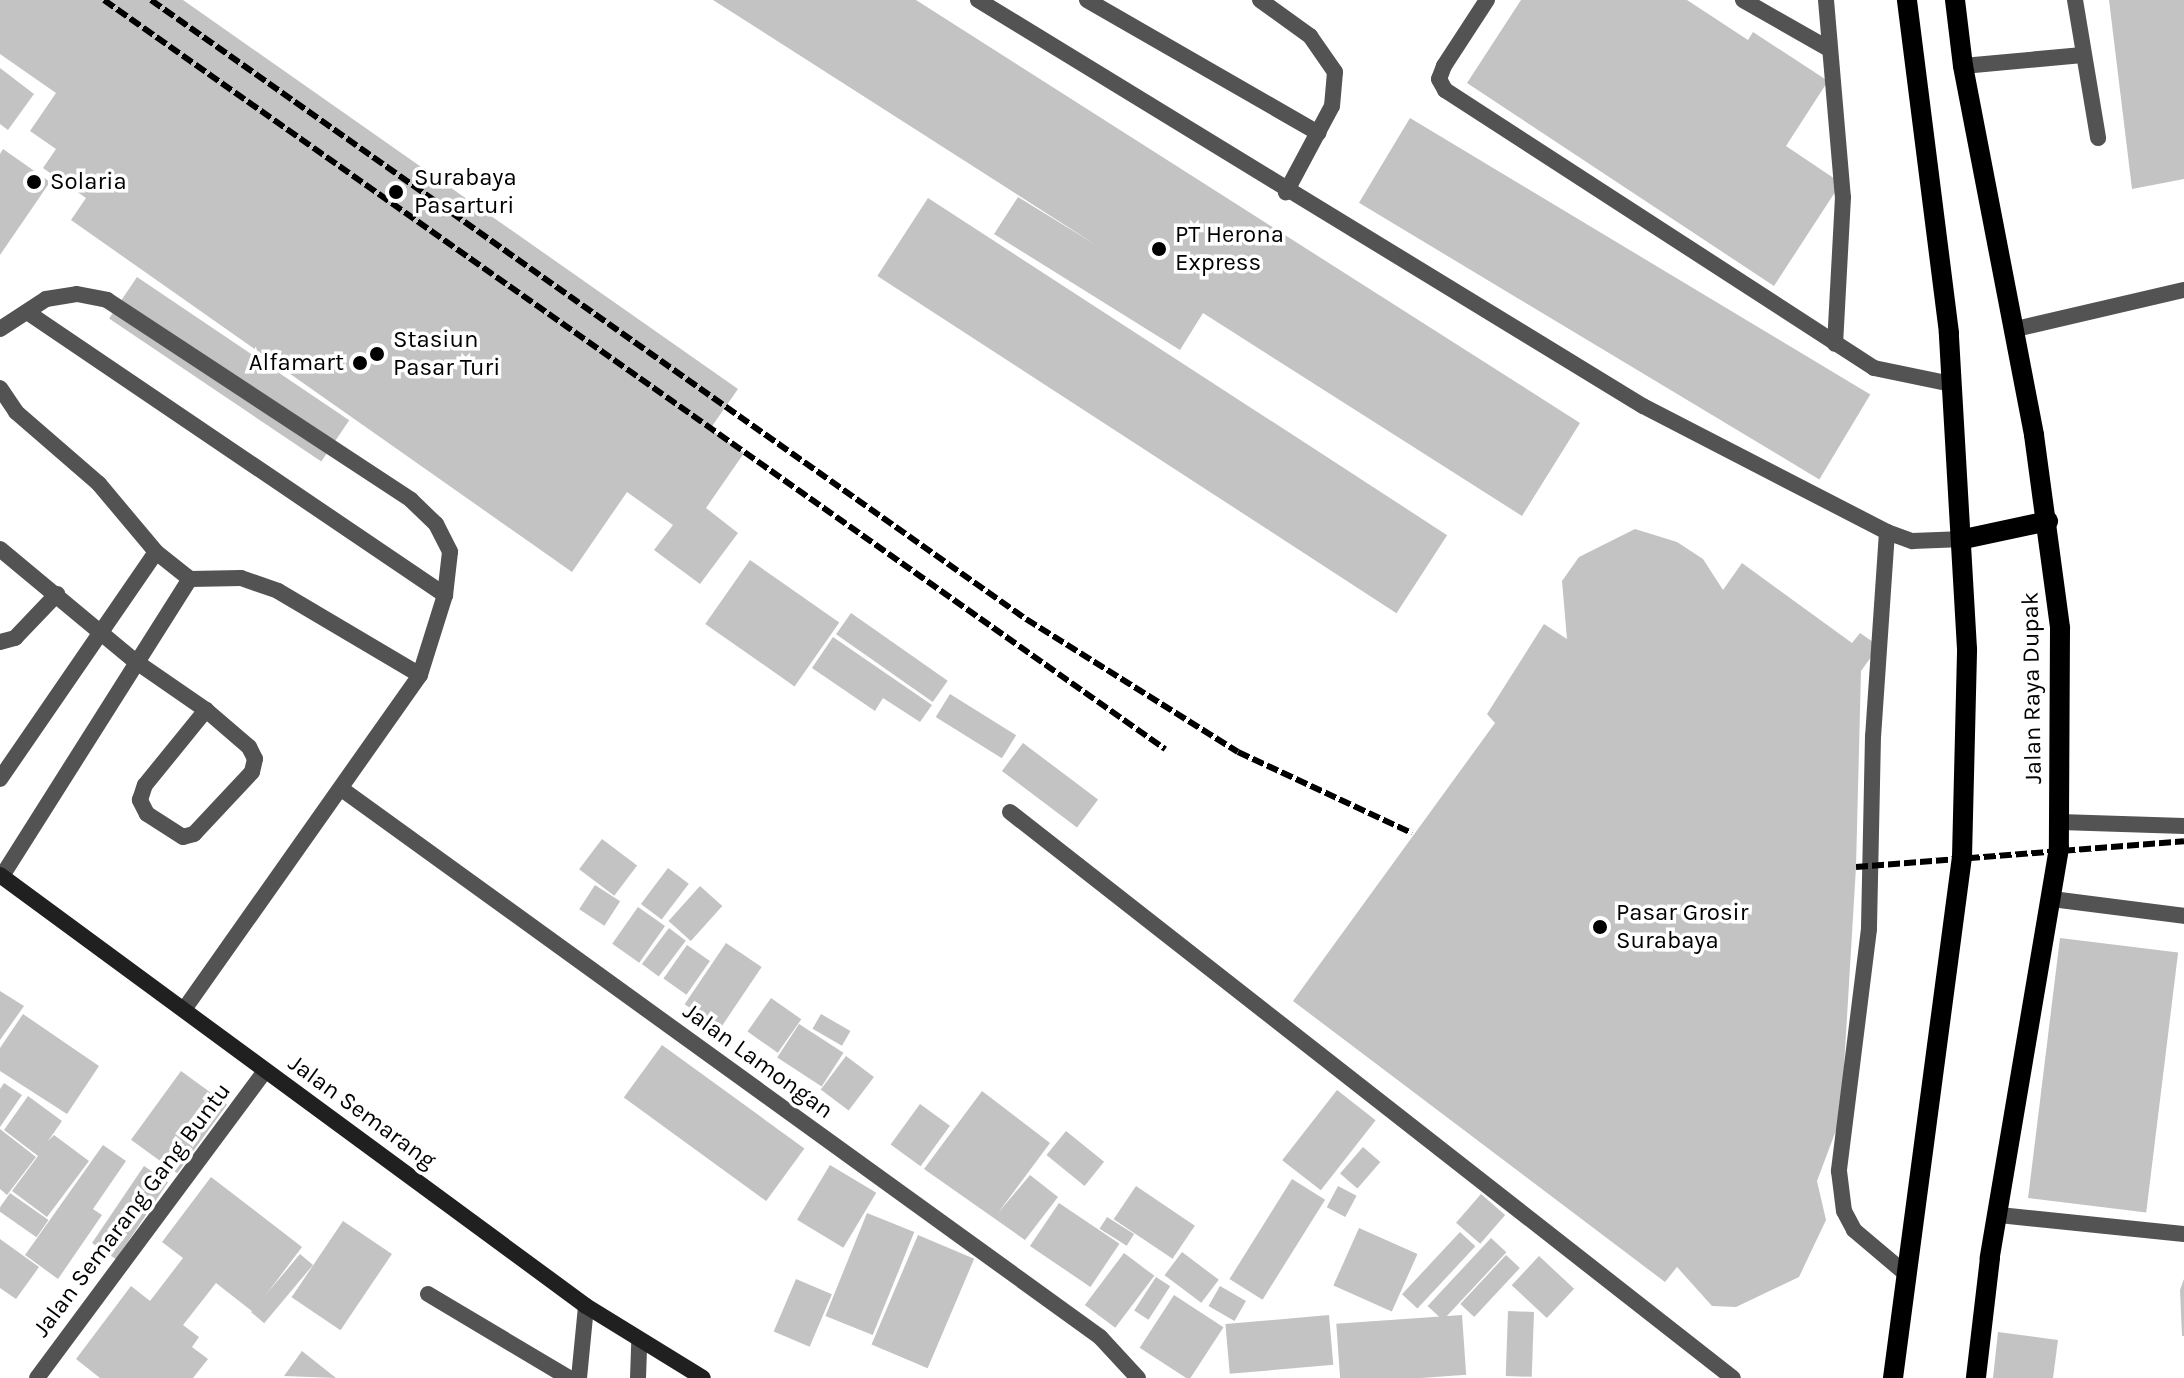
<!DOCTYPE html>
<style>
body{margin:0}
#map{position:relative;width:2184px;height:1378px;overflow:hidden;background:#fff;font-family:Karla,sans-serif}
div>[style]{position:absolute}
.building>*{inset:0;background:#c3c3c3;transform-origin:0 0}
.lane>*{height:16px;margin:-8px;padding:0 8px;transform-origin:8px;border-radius:8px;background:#535353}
.street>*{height:16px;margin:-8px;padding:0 8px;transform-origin:8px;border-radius:8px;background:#535353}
.secondary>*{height:16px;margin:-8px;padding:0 8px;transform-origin:8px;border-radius:8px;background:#202020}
.primary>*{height:20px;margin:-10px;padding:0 10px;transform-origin:10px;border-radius:10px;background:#000}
.rail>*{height:6px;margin-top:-3px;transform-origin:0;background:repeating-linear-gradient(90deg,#000 0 12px,transparent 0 16px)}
.dots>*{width:22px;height:22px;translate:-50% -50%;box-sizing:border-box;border:4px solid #fff;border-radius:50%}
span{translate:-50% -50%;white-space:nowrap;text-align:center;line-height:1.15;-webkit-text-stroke:7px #fff;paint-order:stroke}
.poi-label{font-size:24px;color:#000}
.left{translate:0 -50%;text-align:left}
.right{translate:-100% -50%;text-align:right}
.street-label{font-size:24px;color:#000}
</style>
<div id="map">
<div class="building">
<i style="clip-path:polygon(0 0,183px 0,738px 389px,710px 429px,744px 453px,706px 508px,738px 533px,700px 584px,654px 550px,673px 525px,627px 492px,572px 572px,71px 220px,86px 198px,43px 168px,56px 149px,30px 131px,56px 93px,0 54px)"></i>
<i style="clip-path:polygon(713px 0,916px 0,1580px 423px,1522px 516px,1203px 313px,1180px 350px,994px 234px,1018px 197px,1096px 245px)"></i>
<i style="clip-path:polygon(1521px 0,1687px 0,1748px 40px,1753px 32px,1828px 81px,1786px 146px,1841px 183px,1774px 286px,1467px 83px)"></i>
<i style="clip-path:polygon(2109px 0,2184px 0,2184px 179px,2132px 189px)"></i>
<i style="clip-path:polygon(0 68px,34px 94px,8px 130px,0 124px)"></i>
<i style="left:1410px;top:118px;width:537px;height:99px;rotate:31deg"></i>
<i style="clip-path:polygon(3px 149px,50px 182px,0 255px,0 154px)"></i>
<i style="left:928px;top:198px;width:619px;height:93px;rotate:33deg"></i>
<i style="left:137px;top:277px;width:256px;height:50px;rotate:34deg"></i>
<i style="clip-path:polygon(1635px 529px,1677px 542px,1703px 559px,1723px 590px,1742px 563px,1852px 643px,1860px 633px,1879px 646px,1861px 671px,1856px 867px,1841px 1117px,1817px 1181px,1826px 1220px,1799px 1277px,1736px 1307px,1712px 1306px,1677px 1267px,1665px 1282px,1293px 1001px,1495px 723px,1487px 714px,1544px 624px,1567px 639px,1562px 581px,1579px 557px)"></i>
<i style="left:750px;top:560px;width:109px;height:78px;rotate:35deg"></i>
<i style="left:851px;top:613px;width:118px;height:26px;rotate:35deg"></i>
<i style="clip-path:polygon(833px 637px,932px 705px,920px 722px,883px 698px,875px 711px,812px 668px)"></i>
<i style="left:950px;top:694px;width:78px;height:27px;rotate:32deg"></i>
<i style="left:1023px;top:743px;width:94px;height:35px;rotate:37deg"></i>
<i style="left:602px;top:839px;width:44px;height:38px;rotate:37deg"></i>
<i style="left:668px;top:868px;width:26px;height:45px;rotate:37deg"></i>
<i style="left:595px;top:885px;width:30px;height:29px;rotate:33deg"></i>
<i style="left:700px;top:886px;width:30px;height:47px;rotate:42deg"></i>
<i style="left:638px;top:907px;width:33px;height:45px;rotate:35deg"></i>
<i style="left:669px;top:928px;width:21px;height:45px;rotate:37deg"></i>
<i style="left:2060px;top:938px;width:119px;height:262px;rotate:7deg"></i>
<i style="left:726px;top:943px;width:43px;height:74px;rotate:34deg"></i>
<i style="left:687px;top:945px;width:28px;height:41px;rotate:35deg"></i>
<i style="clip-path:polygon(0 991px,24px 1006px,0 1040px)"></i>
<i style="left:771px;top:998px;width:37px;height:41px;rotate:35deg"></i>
<i style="clip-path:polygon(23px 1014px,99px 1066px,67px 1114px,0 1071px,0 1048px)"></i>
<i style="left:821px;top:1014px;width:34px;height:17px;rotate:30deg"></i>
<i style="left:799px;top:1024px;width:53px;height:40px;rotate:33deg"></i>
<i style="left:662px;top:1045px;width:176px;height:65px;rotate:36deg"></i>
<i style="left:846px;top:1056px;width:35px;height:42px;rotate:37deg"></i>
<i style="left:181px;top:1071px;width:57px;height:85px;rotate:36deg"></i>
<i style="clip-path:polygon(4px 1083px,22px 1095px,0 1127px,0 1089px)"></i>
<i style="left:1337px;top:1090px;width:49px;height:89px;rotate:38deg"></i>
<i style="clip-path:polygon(982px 1091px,1050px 1143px,998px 1213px,1030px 1175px,1058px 1197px,1025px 1240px,924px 1169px)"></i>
<i style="clip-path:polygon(28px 1096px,62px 1121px,48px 1141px,54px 1135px,89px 1161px,47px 1217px,12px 1191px,38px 1156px,4px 1130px)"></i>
<i style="left:920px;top:1104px;width:37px;height:50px;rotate:36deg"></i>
<i style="clip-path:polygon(0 1129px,36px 1157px,7px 1195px,0 1189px)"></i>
<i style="left:1066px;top:1131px;width:49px;height:31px;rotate:39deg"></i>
<i style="clip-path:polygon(103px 1145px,126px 1161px,93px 1209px,102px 1215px,58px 1279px,25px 1255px)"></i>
<i style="left:1363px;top:1147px;width:23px;height:35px;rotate:41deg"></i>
<i style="left:830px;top:1165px;width:54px;height:64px;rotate:31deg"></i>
<i style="left:144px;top:1166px;width:29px;height:93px;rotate:34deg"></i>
<i style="clip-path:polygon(211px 1177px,302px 1247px,253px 1312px,216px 1283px,183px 1325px,199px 1337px,192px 1347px,208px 1359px,193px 1378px,100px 1378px,76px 1359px,131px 1286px,150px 1301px,183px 1258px,162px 1242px)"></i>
<i style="left:1292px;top:1179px;width:39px;height:118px;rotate:32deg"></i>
<i style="left:1136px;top:1186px;width:71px;height:40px;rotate:34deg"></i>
<i style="left:1338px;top:1186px;width:21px;height:24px;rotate:28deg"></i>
<i style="left:10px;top:1193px;width:47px;height:21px;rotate:35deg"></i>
<i style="left:1481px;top:1194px;width:32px;height:38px;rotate:41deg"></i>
<i style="left:1059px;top:1203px;width:73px;height:52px;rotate:34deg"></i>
<i style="left:867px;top:1213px;width:51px;height:111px;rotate:22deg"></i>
<i style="left:1107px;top:1217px;width:32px;height:14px;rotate:32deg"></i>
<i style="left:343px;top:1221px;width:59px;height:92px;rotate:34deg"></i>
<i style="left:1359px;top:1228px;width:64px;height:63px;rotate:24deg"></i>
<i style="left:1460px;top:1232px;width:21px;height:85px;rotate:43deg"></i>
<i style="left:918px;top:1235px;width:61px;height:119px;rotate:23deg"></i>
<i style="left:1491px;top:1238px;width:21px;height:93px;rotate:43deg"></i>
<i style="clip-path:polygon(0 1239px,39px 1267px,16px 1299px,0 1288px)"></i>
<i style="left:1182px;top:1252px;width:46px;height:29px;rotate:37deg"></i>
<i style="left:1124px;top:1253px;width:38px;height:65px;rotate:37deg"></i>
<i style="left:300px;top:1254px;width:17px;height:76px;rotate:40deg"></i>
<i style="left:1506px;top:1255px;width:19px;height:67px;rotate:43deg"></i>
<i style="left:1539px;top:1256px;width:48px;height:40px;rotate:43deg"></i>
<i style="left:1156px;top:1277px;width:17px;height:40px;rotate:33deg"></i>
<i style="left:796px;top:1279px;width:39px;height:57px;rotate:23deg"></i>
<i style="clip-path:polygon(2184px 1279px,2184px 1336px,2182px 1336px,2180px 1290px)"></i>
<i style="left:1220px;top:1286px;width:30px;height:23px;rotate:30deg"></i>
<i style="left:1174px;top:1295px;width:59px;height:63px;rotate:33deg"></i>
<i style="left:1508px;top:1311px;width:26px;height:65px;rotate:2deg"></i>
<i style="left:1329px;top:1315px;width:50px;height:104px;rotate:85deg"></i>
<i style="left:1462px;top:1315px;width:60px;height:126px;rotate:86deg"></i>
<i style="clip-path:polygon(1998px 1332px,2058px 1340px,2053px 1378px,1993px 1378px)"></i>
<i style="clip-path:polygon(302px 1351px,336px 1378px,284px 1376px)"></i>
</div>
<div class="lane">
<i style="left:978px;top:0;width:779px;rotate:31.41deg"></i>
<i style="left:1643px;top:406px;width:275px;rotate:27.3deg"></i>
<i style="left:1887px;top:532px;width:27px;rotate:20deg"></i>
<i style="left:1912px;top:541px;width:52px;rotate:-2.2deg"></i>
<i style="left:1087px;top:0;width:267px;rotate:29.9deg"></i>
<i style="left:1260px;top:0;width:62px;rotate:35.8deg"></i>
<i style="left:1310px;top:36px;width:44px;rotate:55.2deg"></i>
<i style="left:1335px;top:72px;width:34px;rotate:95deg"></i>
<i style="left:1332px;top:106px;width:98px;rotate:118.1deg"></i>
<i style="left:1487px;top:0;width:79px;rotate:123.1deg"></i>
<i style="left:1444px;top:66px;width:14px;rotate:111deg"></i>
<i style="left:1439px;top:79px;width:13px;rotate:61deg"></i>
<i style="left:1445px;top:90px;width:511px;rotate:32.94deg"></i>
<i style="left:1874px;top:368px;width:79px;rotate:11.7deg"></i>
<i style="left:1743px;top:0;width:99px;rotate:29.7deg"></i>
<i style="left:1826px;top:0;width:198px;rotate:85.1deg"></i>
<i style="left:1843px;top:197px;width:147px;rotate:93.1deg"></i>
<i style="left:2075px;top:0;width:140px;rotate:80.5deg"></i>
<i style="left:1963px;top:66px;width:120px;rotate:-5.3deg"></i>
<i style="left:27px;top:312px;width:505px;rotate:34.1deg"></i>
<i style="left:0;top:329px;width:55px;rotate:-33.1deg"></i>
<i style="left:46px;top:299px;width:31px;rotate:-9deg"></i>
<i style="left:77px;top:294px;width:31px;rotate:11deg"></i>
<i style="left:107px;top:300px;width:364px;rotate:33.3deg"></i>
<i style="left:411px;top:500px;width:35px;rotate:44deg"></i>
<i style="left:436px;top:524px;width:31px;rotate:63deg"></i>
<i style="left:450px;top:552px;width:43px;rotate:96.6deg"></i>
<i style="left:445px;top:595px;width:84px;rotate:107.4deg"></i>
<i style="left:420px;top:675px;width:406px;rotate:125.2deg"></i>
<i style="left:2016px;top:329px;width:172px;rotate:-13.1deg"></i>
<i style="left:0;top:388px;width:29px;rotate:56deg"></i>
<i style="left:16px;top:412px;width:110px;rotate:40.9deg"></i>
<i style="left:99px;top:484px;width:89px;rotate:50deg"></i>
<i style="left:156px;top:552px;width:43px;rotate:38.5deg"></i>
<i style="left:190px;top:579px;width:51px;rotate:-1.1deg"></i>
<i style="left:241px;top:578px;width:39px;rotate:19deg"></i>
<i style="left:278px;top:591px;width:165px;rotate:30.6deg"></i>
<i style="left:1887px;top:532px;width:204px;rotate:93.9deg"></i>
<i style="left:1873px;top:736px;width:193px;rotate:91.2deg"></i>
<i style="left:1869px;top:929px;width:244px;rotate:97.1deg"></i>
<i style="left:1839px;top:1171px;width:40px;rotate:82.9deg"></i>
<i style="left:1844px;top:1211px;width:21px;rotate:62deg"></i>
<i style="left:1854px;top:1230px;width:68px;rotate:40.2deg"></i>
<i style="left:0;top:549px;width:175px;rotate:39.7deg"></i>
<i style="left:135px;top:661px;width:86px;rotate:34.6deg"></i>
<i style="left:206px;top:710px;width:57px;rotate:40.7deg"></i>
<i style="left:249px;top:747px;width:13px;rotate:63deg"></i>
<i style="left:255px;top:759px;width:13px;rotate:103deg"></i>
<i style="left:252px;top:772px;width:85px;rotate:133.1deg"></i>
<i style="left:194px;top:834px;width:11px;rotate:165deg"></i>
<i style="left:183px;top:837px;width:43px;rotate:-147.4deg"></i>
<i style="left:147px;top:814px;width:16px;rotate:-117deg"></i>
<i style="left:140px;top:800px;width:16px;rotate:-72deg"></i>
<i style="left:145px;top:785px;width:97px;rotate:-50.9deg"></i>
<i style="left:0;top:642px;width:16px;rotate:-15deg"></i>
<i style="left:15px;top:638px;width:61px;rotate:-46.3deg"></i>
<i style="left:0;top:779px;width:275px;rotate:-55.5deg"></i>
<i style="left:2px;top:876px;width:352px;rotate:-57.7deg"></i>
<i style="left:2052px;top:899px;width:133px;rotate:7.3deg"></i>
<i style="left:1999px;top:1215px;width:186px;rotate:5.9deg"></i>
<i style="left:428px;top:1294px;width:164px;rotate:30.8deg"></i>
<i style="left:579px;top:1378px;width:72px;rotate:-84.4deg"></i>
</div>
<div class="street">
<i style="left:343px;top:790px;width:934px;rotate:35.85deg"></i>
<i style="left:1100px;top:1337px;width:56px;rotate:47.2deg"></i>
<i style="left:1010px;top:812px;width:918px;rotate:38.06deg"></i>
<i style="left:2060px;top:822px;width:124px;rotate:1.8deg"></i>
<i style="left:37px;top:1378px;width:382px;rotate:-53.4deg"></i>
<i style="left:638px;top:1378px;width:36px;rotate:-88deg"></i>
</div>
<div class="secondary">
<i style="left:0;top:875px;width:727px;rotate:36.33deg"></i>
<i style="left:586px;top:1306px;width:137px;rotate:31.6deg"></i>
</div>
<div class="primary">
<i style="left:1955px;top:0;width:66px;rotate:83.1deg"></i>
<i style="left:1963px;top:66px;width:376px;rotate:79.1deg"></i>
<i style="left:2034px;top:435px;width:195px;rotate:82.3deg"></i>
<i style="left:2060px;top:628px;width:220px;rotate:90.3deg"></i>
<i style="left:2059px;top:848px;width:416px;rotate:99.6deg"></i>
<i style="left:1990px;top:1258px;width:121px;rotate:96.7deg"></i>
<i style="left:1964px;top:539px;width:86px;rotate:-12.1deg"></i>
<i style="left:1893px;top:1378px;width:526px;rotate:-82.46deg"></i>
<i style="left:1962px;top:857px;width:208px;rotate:-88.6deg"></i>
<i style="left:1967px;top:649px;width:317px;rotate:-93.3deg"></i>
<i style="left:1949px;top:333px;width:336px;rotate:-97.2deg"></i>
</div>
<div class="rail">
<i style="left:104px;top:0;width:1299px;rotate:35.22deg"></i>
<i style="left:151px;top:0;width:1072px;rotate:35.28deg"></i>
<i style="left:1026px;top:619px;width:250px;rotate:32.1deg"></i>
<i style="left:1238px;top:752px;width:192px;rotate:25deg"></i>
<i style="left:1856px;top:867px;width:329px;rotate:-4.5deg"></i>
</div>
<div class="dots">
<i style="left:34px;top:182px;background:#000"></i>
<i style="left:396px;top:192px;background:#000"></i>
<i style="left:1159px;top:249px;background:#000"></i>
<i style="left:377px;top:354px;background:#000"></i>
<i style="left:360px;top:363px;background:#000"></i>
<i style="left:1600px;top:927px;background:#000"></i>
</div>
<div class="poi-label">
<span class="left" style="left:414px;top:192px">Surabaya<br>Pasarturi</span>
<span class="left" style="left:50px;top:182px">Solaria</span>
<span class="left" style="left:1175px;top:249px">PT Herona<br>Express</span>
<span class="left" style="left:393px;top:354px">Stasiun<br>Pasar Turi</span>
<span class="right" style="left:344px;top:363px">Alfamart</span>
<span class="left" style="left:1616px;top:927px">Pasar Grosir<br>Surabaya</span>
</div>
<div class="street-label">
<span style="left:2032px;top:688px;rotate:-91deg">Jalan Raya Dupak</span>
<span style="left:758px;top:1061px;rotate:36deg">Jalan Lamongan</span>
<span style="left:362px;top:1112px;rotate:36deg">Jalan Semarang</span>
<span style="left:132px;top:1210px;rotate:-53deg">Jalan Semarang Gang Buntu</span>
</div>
</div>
